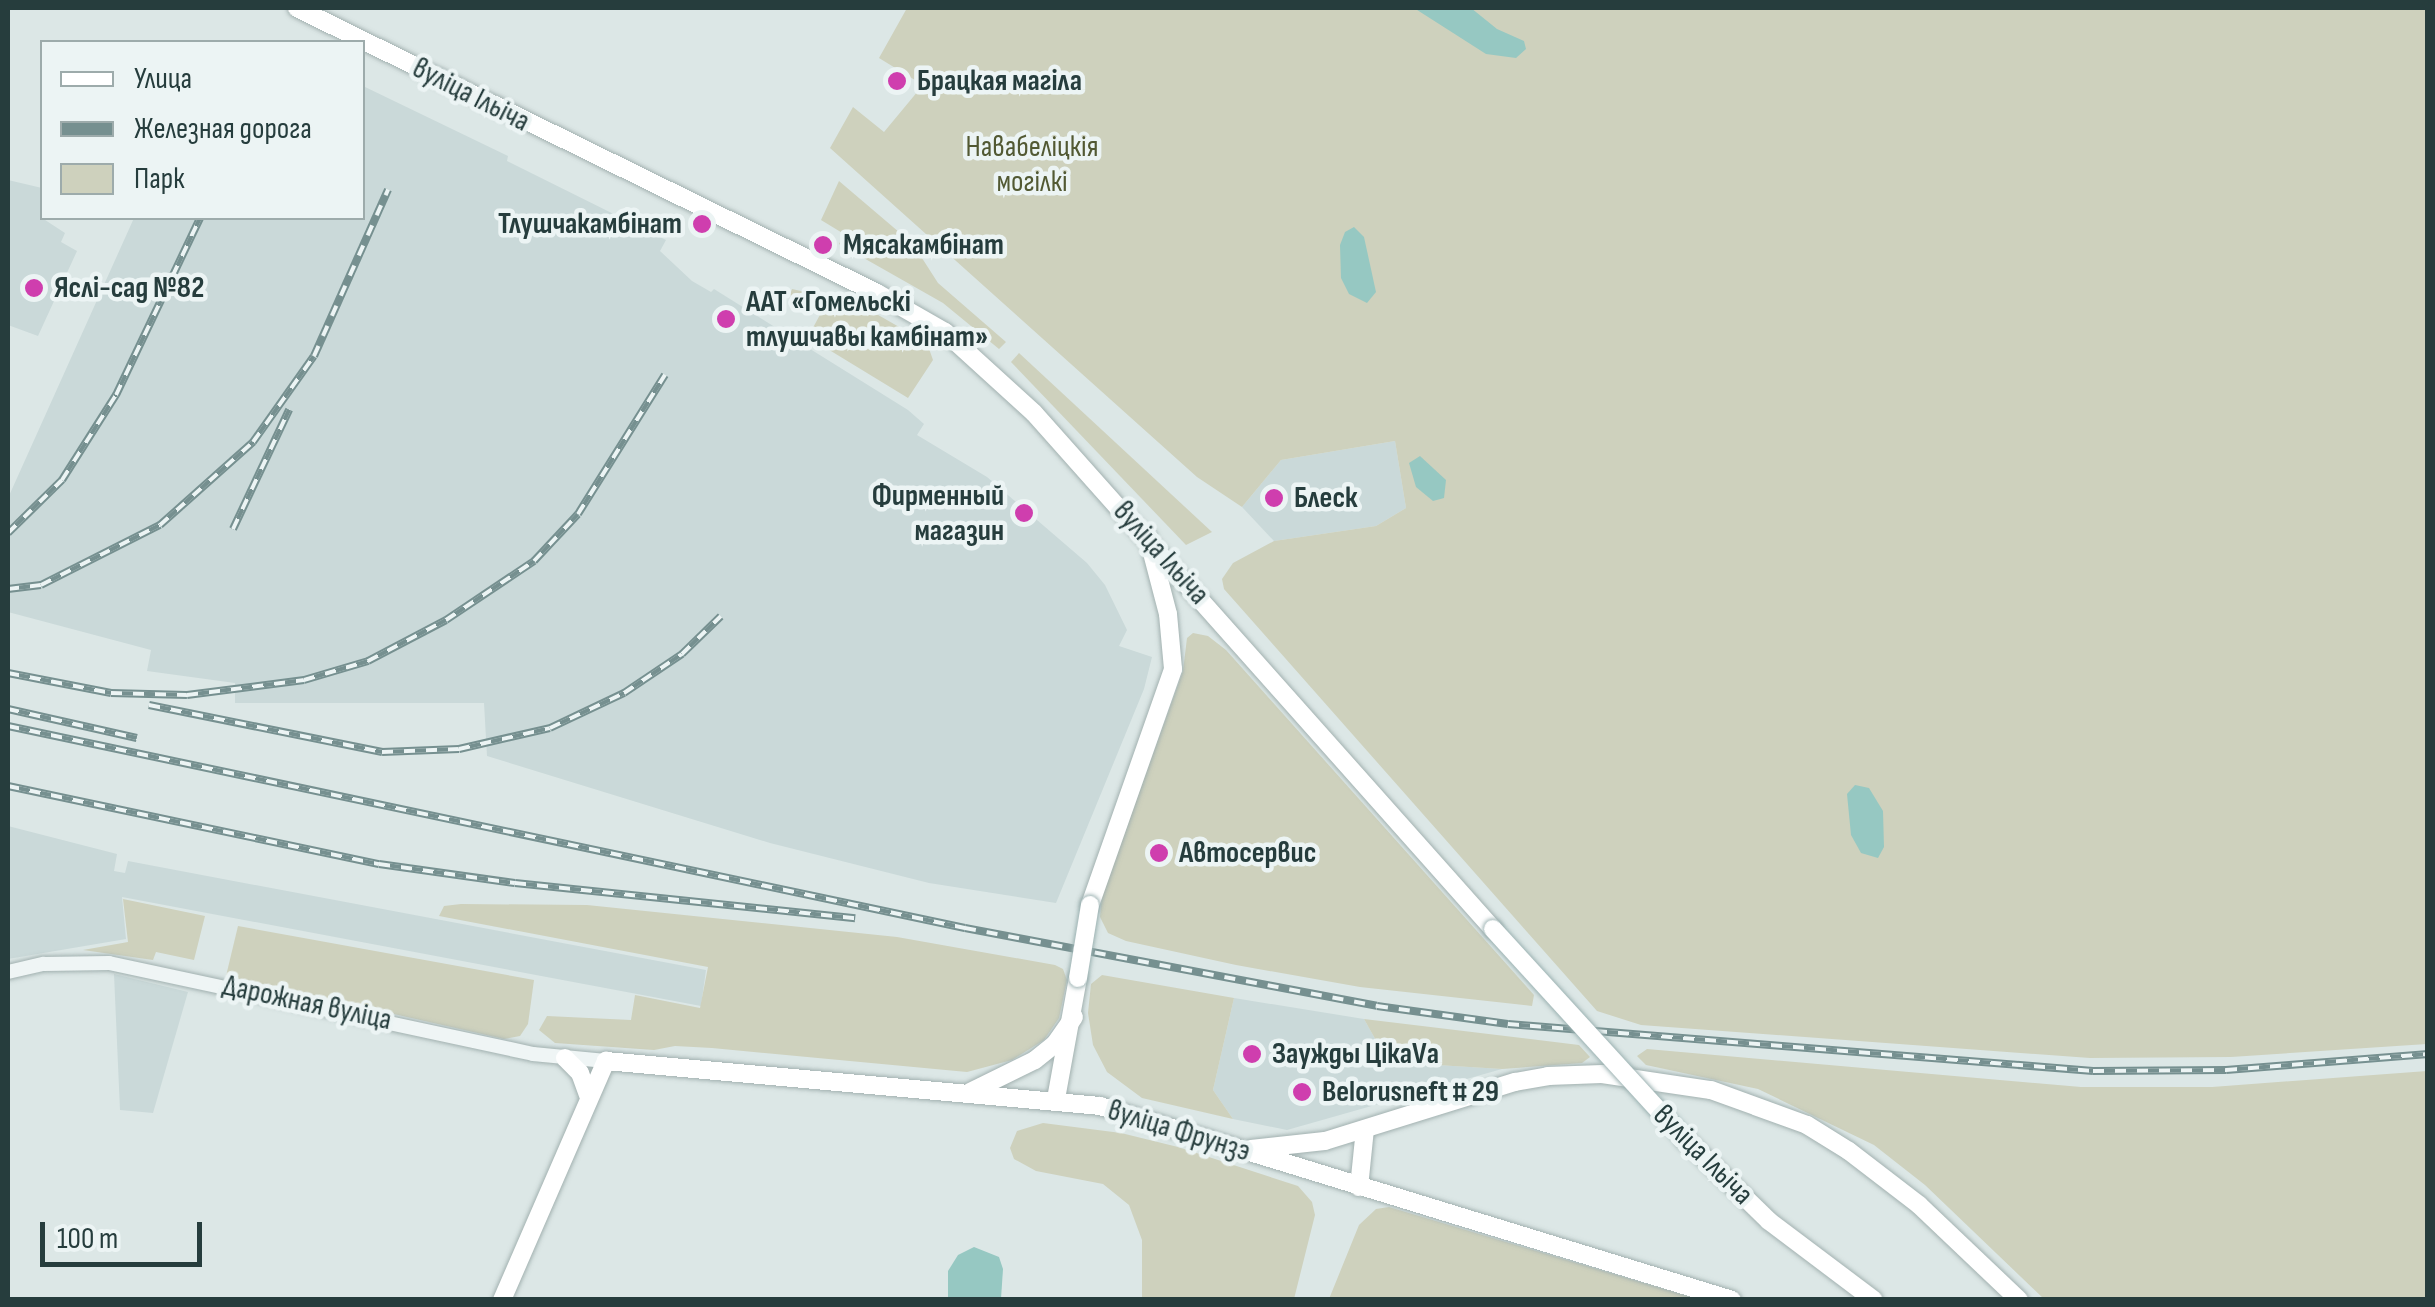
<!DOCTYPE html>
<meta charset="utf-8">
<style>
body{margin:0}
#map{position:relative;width:2435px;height:1307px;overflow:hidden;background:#dce7e6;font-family:"Sofia Sans Condensed",sans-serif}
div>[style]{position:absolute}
.built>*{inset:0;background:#cad9d9}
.green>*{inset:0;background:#ced1bd}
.water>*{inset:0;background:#96c8c2}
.roads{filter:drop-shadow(0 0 2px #a2b1b0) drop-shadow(0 0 2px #a2b1b0)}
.tertiary>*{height:14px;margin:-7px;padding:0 7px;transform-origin:7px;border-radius:7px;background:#eff5f5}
.primary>*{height:18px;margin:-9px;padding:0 9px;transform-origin:9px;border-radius:9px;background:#fff}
.rail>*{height:8px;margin-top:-4px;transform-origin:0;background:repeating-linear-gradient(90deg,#ecf4f4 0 11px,#769090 0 22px);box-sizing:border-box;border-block:2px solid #769090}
.bridges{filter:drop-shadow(0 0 2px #9cb2b2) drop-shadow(0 0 2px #9cb2b2)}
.primary-bridge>*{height:18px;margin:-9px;padding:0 9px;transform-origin:9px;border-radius:9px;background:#fff}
.dots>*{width:28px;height:28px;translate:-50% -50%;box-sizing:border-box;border:5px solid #ecf4f4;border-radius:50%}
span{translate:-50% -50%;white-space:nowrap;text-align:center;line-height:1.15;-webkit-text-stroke:9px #ecf4f4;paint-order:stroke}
.poi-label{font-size:30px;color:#263d3d;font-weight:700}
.left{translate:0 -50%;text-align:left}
.right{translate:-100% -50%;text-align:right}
.street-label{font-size:30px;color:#263d3d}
.park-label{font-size:30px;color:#525933}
.frame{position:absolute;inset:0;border:10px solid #263d3d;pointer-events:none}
.legend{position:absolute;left:40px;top:40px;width:325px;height:180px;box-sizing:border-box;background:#ecf4f4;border:2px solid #9dabab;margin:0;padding:12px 18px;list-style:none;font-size:30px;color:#263d3d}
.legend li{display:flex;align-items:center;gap:20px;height:50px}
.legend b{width:50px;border:2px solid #9dabab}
.scale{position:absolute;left:40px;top:1222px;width:162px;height:45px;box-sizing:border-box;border:5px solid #263d3d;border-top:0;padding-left:12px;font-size:30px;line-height:35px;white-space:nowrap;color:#263d3d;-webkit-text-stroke:8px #ecf4f4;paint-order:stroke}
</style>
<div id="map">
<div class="built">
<i style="clip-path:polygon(363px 86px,508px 156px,507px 161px,666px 240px,660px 251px,692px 281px,711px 292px,714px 289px,908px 410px,924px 424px,917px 435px,987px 477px,1087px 563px,1105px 585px,1127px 630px,1119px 646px,1152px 657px,1144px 689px,1056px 903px,929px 883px,770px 843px,487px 756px,484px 703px,235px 703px,235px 683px,147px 671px,151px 650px,8px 612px,8px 498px,134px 218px,362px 218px)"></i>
<i style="clip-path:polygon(8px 180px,42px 188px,42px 218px,65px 233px,61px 242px,77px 251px,38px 336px,8px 325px)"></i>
<i style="clip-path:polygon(1395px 441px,1406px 508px,1376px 526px,1274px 541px,1242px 507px,1281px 460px)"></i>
<i style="clip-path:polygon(8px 826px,117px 854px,114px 871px,125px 873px,128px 861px,706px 970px,701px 1006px,122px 897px,126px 939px,8px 959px)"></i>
<i style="clip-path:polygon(114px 974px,188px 992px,153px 1113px,120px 1110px)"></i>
<i style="clip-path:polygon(1234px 998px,1364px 1019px,1388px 1062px,1502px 1069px,1287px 1130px,1233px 1119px,1213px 1090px)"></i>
</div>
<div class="green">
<i style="clip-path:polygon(907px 8px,2427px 8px,2427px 1044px,2231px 1057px,2090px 1058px,1641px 1025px,1597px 1011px,1224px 589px,1222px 579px,1233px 563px,1274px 541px,1376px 526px,1406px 508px,1395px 441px,1281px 460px,1242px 507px,1197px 477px,830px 148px,853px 107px,884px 132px,923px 85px,879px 58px)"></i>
<i style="clip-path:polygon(839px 181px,913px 244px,938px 283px,1006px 342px,999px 349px,943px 303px,839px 244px,844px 234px,821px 220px)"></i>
<i style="clip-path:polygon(792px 289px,859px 304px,927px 343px,933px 360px,908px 398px,808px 337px,822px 311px,790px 295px)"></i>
<i style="clip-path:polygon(1019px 353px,1212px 532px,1186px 545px,1011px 362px)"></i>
<i style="clip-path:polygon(1193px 633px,1208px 636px,1226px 650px,1534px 995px,1532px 1006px,1360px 987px,1236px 965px,1126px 941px,1108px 933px,1100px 917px,1102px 895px,1183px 671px,1187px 638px)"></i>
<i style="clip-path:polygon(123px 899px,205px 916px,194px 960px,156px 952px,153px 960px,83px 950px,128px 942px)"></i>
<i style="clip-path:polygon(461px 904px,587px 905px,897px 937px,1055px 965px,1063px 969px,1067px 980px,1059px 1018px,1044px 1040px,1012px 1060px,967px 1072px,712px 1048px,675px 1046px,654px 1050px,555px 1043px,539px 1030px,547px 1016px,631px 1020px,635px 995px,700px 1008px,708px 967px,439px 916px,444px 906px)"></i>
<i style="clip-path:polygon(238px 926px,534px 980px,528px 1024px,520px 1036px,504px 1039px,226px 976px)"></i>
<i style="clip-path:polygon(1102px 975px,1234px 998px,1213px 1090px,1233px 1119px,1142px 1098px,1107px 1072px,1093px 1045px,1088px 1013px,1091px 984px)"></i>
<i style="clip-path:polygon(1364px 1019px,1579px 1045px,1590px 1057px,1582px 1063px,1502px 1069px,1388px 1062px)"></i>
<i style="clip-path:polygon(1647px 1049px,2081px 1087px,2212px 1087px,2427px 1071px,2427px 1299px,2044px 1299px,1925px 1185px,1874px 1145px,1758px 1089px,1646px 1065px,1637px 1056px)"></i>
<i style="clip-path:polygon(1043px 1123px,1121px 1133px,1178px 1147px,1298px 1186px,1312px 1202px,1315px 1215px,1294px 1299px,1142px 1299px,1142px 1240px,1129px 1205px,1103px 1184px,1036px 1171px,1014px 1159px,1010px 1148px,1017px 1131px)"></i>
<i style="clip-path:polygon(1389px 1207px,1399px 1210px,1697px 1299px,1329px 1299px,1359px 1225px,1376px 1209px)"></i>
</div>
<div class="water">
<i style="clip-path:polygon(1414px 8px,1471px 8px,1497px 29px,1524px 41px,1526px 49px,1516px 58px,1486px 54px)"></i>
<i style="clip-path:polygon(1354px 227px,1364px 237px,1376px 292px,1367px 303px,1349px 294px,1341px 278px,1340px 245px,1345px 232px)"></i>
<i style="clip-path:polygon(1420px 456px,1446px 480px,1444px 498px,1433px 501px,1416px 487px,1409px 463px)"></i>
<i style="clip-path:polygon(1855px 785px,1869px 788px,1883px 811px,1884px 847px,1878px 858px,1861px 853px,1851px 835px,1847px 794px)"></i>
<i style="clip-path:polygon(974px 1247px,999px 1257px,1003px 1269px,1001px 1299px,948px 1299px,948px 1271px,958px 1255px)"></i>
</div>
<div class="roads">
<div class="tertiary">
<i style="left:8px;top:972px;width:37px;rotate:-13deg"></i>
<i style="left:44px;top:964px;width:65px;rotate:-0.9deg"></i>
<i style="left:109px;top:963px;width:434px;rotate:12.1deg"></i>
<i style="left:533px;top:1054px;width:73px;rotate:5.5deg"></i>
</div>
<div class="primary">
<i style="left:297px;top:8px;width:646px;rotate:26.17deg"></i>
<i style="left:877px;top:293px;width:78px;rotate:29.8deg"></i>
<i style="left:945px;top:332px;width:120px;rotate:42.3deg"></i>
<i style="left:1034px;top:413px;width:691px;rotate:48.35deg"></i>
<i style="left:1090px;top:905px;width:250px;rotate:-70.6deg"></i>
<i style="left:1173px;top:669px;width:55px;rotate:-95.2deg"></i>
<i style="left:1168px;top:614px;width:79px;rotate:-104.7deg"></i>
<i style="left:565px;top:1058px;width:21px;rotate:45deg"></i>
<i style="left:580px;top:1073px;width:23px;rotate:70deg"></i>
<i style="left:970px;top:1092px;width:72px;rotate:-26.2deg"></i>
<i style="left:1035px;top:1060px;width:26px;rotate:-39deg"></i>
<i style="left:1055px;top:1044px;width:33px;rotate:-55deg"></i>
<i style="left:1056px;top:1099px;width:123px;rotate:-79.7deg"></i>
<i style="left:1685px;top:1139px;width:117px;rotate:44.3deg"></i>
<i style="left:1769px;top:1221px;width:131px;rotate:37deg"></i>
<i style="left:1251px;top:1149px;width:74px;rotate:-6.2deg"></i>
<i style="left:1325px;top:1141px;width:199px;rotate:-17.3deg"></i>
<i style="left:1515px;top:1082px;width:34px;rotate:-10deg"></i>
<i style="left:1548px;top:1076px;width:54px;rotate:-2.1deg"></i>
<i style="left:1602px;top:1074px;width:110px;rotate:8.4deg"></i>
<i style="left:1711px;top:1090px;width:102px;rotate:20deg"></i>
<i style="left:1807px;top:1125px;width:49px;rotate:31.8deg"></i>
<i style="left:1849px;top:1151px;width:88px;rotate:37.6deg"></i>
<i style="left:1919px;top:1205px;width:138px;rotate:43.5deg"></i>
<i style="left:1359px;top:1187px;width:58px;rotate:-84.1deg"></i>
<i style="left:502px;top:1300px;width:261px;rotate:-66.5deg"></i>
<i style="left:606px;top:1061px;width:496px;rotate:5.2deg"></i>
<i style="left:1100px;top:1106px;width:661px;rotate:17.06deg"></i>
</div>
</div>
<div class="rail">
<i style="left:233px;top:529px;width:132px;rotate:-64.8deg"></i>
<i style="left:8px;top:533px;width:76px;rotate:-44.5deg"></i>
<i style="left:62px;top:480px;width:101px;rotate:-57.6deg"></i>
<i style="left:116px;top:395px;width:196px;rotate:-64.6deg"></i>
<i style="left:8px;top:589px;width:33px;rotate:-7deg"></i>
<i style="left:41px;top:585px;width:133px;rotate:-26.8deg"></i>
<i style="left:160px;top:525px;width:125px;rotate:-41.7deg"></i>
<i style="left:253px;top:442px;width:105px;rotate:-54.7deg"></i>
<i style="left:314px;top:356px;width:182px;rotate:-66deg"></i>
<i style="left:8px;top:673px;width:105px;rotate:11deg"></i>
<i style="left:111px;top:693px;width:76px;rotate:1.5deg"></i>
<i style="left:187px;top:695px;width:118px;rotate:-7.3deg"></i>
<i style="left:304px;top:680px;width:67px;rotate:-16.5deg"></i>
<i style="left:368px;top:661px;width:88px;rotate:-27.7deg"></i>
<i style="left:446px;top:620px;width:106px;rotate:-33.8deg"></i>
<i style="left:534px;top:561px;width:64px;rotate:-46.9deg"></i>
<i style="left:578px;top:514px;width:164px;rotate:-58deg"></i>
<i style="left:149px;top:705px;width:238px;rotate:11.4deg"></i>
<i style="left:382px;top:752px;width:77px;rotate:-2.2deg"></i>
<i style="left:459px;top:749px;width:93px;rotate:-13deg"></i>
<i style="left:550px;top:728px;width:82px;rotate:-25.3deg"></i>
<i style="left:624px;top:693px;width:70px;rotate:-33.9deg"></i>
<i style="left:682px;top:654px;width:54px;rotate:-44.3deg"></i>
<i style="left:8px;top:709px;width:132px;rotate:12.7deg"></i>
<i style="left:8px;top:726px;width:978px;rotate:11.92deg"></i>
<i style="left:965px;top:928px;width:419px;rotate:10.7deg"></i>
<i style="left:1377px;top:1006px;width:132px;rotate:7.8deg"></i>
<i style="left:1508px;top:1024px;width:587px;rotate:4.59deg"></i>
<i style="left:2093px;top:1071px;width:133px;rotate:-0.4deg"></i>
<i style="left:2226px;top:1070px;width:203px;rotate:-4.5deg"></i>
<i style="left:8px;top:786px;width:379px;rotate:11.9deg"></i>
<i style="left:379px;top:864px;width:137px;rotate:8deg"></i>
<i style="left:515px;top:883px;width:342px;rotate:5.9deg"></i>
</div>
<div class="bridges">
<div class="primary-bridge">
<i style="left:1493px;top:929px;width:285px;rotate:47.6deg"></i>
<i style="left:1078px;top:978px;width:74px;rotate:-80.7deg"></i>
</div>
</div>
<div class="dots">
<i style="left:897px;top:81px;background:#cf3eae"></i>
<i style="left:702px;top:224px;background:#cf3eae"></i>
<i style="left:823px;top:245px;background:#cf3eae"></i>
<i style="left:34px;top:288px;background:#cf3eae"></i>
<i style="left:726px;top:319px;background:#cf3eae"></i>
<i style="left:1274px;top:498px;background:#cf3eae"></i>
<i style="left:1024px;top:513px;background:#cf3eae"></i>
<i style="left:1159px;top:853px;background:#cf3eae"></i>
<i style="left:1252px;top:1054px;background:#cf3eae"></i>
<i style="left:1302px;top:1092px;background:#cf3eae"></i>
</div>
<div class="poi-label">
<span class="left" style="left:917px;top:81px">Брацкая магіла</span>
<span class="right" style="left:682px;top:224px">Тлушчакамбінат</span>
<span class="left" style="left:843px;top:245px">Мясакамбінат</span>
<span class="left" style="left:54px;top:288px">Яслі-сад №82</span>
<span class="left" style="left:746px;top:319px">ААТ «Гомельскі<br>тлушчавы камбінат»</span>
<span class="right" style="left:1004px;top:513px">Фирменный<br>магазин</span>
<span class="left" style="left:1294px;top:498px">Блеск</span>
<span class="left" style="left:1179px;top:853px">Автосервис</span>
<span class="left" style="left:1272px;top:1054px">Заужды ЦікаVа</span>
<span class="left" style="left:1322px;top:1092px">Belorusneft # 29</span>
</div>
<div class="street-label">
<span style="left:471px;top:95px;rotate:27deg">вуліца Ільіча</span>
<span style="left:1161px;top:553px;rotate:48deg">вуліца Ільіча</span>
<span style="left:307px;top:1003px;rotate:12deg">Дарожная вуліца</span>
<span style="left:1179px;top:1131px;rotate:17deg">вуліца Фрунзэ</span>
<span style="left:1703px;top:1155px;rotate:45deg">вуліца Ільіча</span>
</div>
<div class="park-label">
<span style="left:1032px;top:164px">Навабеліцкія<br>могілкі</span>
</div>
<div class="frame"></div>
<ul class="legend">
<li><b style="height:12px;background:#fff"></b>Улица</li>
<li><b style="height:12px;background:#769090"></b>Железная дорога</li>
<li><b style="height:28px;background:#ced1bd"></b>Парк</li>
</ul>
<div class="scale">100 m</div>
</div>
